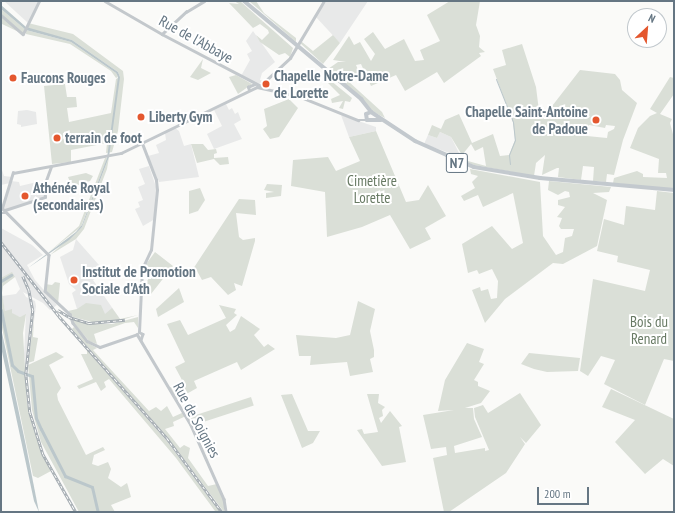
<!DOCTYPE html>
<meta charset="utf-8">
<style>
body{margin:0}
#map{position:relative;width:675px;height:513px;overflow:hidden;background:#fafaf8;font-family:"PT Sans Narrow",sans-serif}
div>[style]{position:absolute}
.built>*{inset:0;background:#e8e9e9}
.green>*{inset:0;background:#dadfd7;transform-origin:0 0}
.water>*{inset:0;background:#bbc7cb}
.stream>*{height:1px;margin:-0.5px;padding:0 0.5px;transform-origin:0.5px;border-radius:0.5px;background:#bbc7cb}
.river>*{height:3px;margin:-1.5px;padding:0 1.5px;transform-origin:1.5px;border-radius:1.5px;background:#bbc7cb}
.tertiary>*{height:2.5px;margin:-1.25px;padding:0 1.25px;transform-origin:1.25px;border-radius:1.25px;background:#c3c8cc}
.primary>*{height:3.5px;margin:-1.75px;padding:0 1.75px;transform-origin:1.75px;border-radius:1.75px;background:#c3c9ce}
.trunk>*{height:4px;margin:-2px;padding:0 2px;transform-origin:2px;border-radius:2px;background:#c3c9ce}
.rail>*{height:2.5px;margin-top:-1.25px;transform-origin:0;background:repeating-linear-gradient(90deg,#fff 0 3px,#a2aab0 0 6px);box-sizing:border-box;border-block:1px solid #a2aab0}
.dots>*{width:11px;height:11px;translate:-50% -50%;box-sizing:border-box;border:2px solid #fff;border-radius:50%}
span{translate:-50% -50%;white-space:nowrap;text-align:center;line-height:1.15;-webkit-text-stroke:4px #fff;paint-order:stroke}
.shield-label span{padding:1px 3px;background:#fff;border:1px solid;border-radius:3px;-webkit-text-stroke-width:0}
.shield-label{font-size:14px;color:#657683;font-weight:700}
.street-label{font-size:15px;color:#657683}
.poi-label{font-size:15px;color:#657683;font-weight:700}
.left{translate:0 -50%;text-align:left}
.right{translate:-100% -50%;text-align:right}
.park-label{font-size:15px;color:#687a64}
.frame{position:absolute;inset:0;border:2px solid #657683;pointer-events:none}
.north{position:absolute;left:627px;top:8px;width:40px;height:40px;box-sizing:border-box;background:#fff;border:1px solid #c1c8cd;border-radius:50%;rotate:26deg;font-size:11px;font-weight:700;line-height:16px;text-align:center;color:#657683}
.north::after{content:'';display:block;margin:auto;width:14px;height:18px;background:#e4572e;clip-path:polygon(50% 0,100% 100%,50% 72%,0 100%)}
.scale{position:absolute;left:537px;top:487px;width:52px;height:18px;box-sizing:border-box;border:2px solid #657683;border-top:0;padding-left:5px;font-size:12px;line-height:14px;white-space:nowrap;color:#657683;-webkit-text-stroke:3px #fff;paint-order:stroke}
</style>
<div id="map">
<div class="built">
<i style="clip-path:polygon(4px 1px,39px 1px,28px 23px)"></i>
<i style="clip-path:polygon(327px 1px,368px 1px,340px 43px,315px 16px)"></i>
<i style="clip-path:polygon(253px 31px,275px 62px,262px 73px,260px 80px,263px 81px,259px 84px,241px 76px,250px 60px,247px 54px,252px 51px,246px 41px)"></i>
<i style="clip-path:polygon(226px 104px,229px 110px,232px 108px,235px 114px,238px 112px,241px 120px,234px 124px,242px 139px,214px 149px,207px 134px,222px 126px,214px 110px)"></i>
<i style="clip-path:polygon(27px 110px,36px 112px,37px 124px,21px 127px,21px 125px,17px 124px,18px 111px)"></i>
<i style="clip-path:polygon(341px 115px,376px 127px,376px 131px,349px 137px)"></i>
<i style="clip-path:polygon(175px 128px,179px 131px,184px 146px,191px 144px,199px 177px,159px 182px,148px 156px,159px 153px,156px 145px,166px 140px,165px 133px)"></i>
<i style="clip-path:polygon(440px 132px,451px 137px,461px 157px,424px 144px,428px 135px,437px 138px)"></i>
<i style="clip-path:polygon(149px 166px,156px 187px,155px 219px,143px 226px,135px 209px,140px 207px,138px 202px,143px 200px,138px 187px,145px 184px,139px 169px)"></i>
<i style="clip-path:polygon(1px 167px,4px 176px,12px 177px,11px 181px,19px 182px,20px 186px,37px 182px,45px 197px,7px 210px,2px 208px,10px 183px,1px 185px)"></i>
<i style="clip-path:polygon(1px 228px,32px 245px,43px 255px,27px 265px,35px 280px,57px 305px,50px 310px,43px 303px,23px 292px,26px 297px,35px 301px,36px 306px,28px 367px,25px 368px,24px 354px,26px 315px,20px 317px,5px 311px,2px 296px,16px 294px,20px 289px,15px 277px,1px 278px)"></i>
<i style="clip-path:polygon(76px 239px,99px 265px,101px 275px,93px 280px,120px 319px,77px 309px,72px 293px,76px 290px,69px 284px,60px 257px,73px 250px)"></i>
</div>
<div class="green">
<i style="clip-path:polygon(234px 1px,240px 1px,293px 48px,290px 57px,285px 53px,279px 55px,260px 42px,256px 35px,262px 40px,269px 33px,268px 30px,260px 24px,253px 28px,229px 3px,239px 4px)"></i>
<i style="clip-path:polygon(249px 1px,256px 1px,264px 13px,296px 38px,296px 42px)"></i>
<i style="clip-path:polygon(450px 1px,480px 1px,476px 25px,480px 36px,479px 47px,485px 52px,479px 53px,481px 56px,444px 83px,437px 72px,405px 91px,396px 75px,371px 86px,361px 64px,356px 65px,361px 77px,348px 81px,382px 112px,385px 118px,370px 110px,362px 98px,328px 69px,338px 62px,346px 62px,333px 60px,349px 36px,354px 45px,360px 42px,371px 61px,375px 54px,364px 39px,373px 32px,385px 49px,404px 39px,415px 61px,424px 60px,420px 50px,440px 41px,427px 15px)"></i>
<i style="clip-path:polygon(1px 9px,25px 29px,23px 34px,2px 24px,1px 34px)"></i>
<i style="clip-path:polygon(28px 23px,73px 34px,123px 71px,124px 79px,118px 131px,112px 152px,106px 153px,107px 143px,71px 150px,71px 162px,52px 164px,44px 86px,65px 84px,67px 97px,76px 97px,77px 107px,67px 108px,69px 122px,111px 113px,116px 79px,120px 77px,118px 72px,72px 40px,35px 31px,26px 27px)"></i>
<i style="clip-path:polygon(26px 30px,71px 42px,116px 73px,118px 77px,116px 78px,111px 71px,70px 44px,26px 34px)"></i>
<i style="clip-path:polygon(333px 35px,340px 43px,323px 64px,300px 43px,302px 42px,313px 51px)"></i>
<i style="clip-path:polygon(evenodd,522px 44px,536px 87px,539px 111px,549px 110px,580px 70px,615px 74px,620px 80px,622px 90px,637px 103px,623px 140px,614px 175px,607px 174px,606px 182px,593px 181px,594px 167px,583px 166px,581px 180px,558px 177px,559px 168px,557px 168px,542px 175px,545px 155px,536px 163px,534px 176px,474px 165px,457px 158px,486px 166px,483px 147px,475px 151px,471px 144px,462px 155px,451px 137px,440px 132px,437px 138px,428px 135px,432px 125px,441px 129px,445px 120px,459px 114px,472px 143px,493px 134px,500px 156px,509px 155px,515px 140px,513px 122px,493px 69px,506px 65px,502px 50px,522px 44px,589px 125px,605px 128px,606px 125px,615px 126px,614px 129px,608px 132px,607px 138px,587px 136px,589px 125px)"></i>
<i style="clip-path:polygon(203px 59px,201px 68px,211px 73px,198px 80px,190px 77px)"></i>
<i style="clip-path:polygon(236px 75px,252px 84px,238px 94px,229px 77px)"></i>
<i style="clip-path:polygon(325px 76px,352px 98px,350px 102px,345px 101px,343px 109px,339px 108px,343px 101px,332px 103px,331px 99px,340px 95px,323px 78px)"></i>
<i style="clip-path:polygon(670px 77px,674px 78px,674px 94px,660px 114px,672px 119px,670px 123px,674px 138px,674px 189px,613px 183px,614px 178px,637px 171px,643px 174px,643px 177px,667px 178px,666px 173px,658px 173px,659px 159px,630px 148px,638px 128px,650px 116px,657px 113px,650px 109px)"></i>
<i style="clip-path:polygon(289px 99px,298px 108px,279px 137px,270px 139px,263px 129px,267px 126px,264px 109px)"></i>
<i style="clip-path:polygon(376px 131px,406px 202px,419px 200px,428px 185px,446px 216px,425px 228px,431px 239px,410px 249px,390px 215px,362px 227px,327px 237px,325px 192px,291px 186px,293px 160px,328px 157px,336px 171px,360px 161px,349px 137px)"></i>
<i style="clip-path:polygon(191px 144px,203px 144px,208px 150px,216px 149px,217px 153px,214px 154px,214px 158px,228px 157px,229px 164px,220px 165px,214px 159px,197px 163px)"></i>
<i style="clip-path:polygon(109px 157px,107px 169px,84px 229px,76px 239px,50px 255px,82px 227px)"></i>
<i style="clip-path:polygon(105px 158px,107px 158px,105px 164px,81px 227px,49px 252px,79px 226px)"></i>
<i style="clip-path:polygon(470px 169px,540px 182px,543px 236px,556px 255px,563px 252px,565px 238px,572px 236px,574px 229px,561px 229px,559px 226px,562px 218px,557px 217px,565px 207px,558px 205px,558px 200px,570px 197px,569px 192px,565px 191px,558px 195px,548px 190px,549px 181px,611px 187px,609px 192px,593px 193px,607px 200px,597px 246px,563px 264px,553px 263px,505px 299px,485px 323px,472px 290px,480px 287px,481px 291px,488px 289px,491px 299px,497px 298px,498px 281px,492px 269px,479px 274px,477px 270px,468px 273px,462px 244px,492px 226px,512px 249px,523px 243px,513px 193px,483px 207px,478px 195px,464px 201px,461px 196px,475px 188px,472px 182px,478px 176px,471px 174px)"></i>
<i style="clip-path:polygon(86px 173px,93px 176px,90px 181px,78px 185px,70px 182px,68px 177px)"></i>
<i style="clip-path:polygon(267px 184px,282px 185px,281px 196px,266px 198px,266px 193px,274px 192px,264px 190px)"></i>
<i style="clip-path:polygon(200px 188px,205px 200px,198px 211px,189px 214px,189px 191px)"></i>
<i style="clip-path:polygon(657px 191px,674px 193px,674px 361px,664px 359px,645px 405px,604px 384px,615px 360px,601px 356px,588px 376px,580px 371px,593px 279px,645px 291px,650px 270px,617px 262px,618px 256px,597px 251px,604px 219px,624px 225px,626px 206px,655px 210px)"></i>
<i style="clip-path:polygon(239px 199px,255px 200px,256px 215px,236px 213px,239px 237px,243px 240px,255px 238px,255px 241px,242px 286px,234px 283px,236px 290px,228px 295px,211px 277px,202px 280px,197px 271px,193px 269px)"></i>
<i style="clip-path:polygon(155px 252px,173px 266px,151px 294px,143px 288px,152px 273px,144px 267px)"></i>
<i style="clip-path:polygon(12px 272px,15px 277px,3px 286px,2px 293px,5px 311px,12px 309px,12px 313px,20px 317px,26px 314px,23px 333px,27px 403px,37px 440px,51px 471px,38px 478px,33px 476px,1px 323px,1px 278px)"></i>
<i style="clip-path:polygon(55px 282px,60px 283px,58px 304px,47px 294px,45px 284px,52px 285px)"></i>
<i style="clip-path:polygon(179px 288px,184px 302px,158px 317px,156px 309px)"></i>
<i style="clip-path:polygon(358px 301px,375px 309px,370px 331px,374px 350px,374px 357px,370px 359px,373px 372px,350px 376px,347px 362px,310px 365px,311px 356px,299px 356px,296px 335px,336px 338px,350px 335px)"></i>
<i style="clip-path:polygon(86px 303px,101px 305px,105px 314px,112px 308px,120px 319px,138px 315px,118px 321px,92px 322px,73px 317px,68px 311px,77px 309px)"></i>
<i style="clip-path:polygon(219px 305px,236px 309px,234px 313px,237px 315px,226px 325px,230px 332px,235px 329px,241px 316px,260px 329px,254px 335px,264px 347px,268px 344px,275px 349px,241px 370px,237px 362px,194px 381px,197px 388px,176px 400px,169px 388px,182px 380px,175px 367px,185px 362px,167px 324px,180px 320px,188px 335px,226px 318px)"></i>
<i style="clip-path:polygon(138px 317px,138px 328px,134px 322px,125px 323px,94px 334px,97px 344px,89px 341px,73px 322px,73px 319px,90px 324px,112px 324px)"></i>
<i style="clip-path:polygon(34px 320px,33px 337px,38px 338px,34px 361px,28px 363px)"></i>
<i style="clip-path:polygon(74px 327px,88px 343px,97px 348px,93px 350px,102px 360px,149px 411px,156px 407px,161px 411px,167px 406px,173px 417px,184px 412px,186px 416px,173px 422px,174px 426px,165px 429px,180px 448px,184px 445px,190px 448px,188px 458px,208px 486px,217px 484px,224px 499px,224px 512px,167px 437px,72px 329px)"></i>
<i style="clip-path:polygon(467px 343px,484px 349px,479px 362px,484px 364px,474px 380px,478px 382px,478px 386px,490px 391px,481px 403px,465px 408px,473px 408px,474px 419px,482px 437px,454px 446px,455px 453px,485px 448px,485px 451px,489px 450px,475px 417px,474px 408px,483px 405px,488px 413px,520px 393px,541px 425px,526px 443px,520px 437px,525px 444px,506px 473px,449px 512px,444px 512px,433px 458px,447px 455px,446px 447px,431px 449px,423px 415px,454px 410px,438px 411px,445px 380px)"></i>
<i style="clip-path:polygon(87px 350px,166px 440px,220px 512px,215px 511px,176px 458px,109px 379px,104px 382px,106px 387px,101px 391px,96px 382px,79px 389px,77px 386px,93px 379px,81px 354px,87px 354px)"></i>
<i style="clip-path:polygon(56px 352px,64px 357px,49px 365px,61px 388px,57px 394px,58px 400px,86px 455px,103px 447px,105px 450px,94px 455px,92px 464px,98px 466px,108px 462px,111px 469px,108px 478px,121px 487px,127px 483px,128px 486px,131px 497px,111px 505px,115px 512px,79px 512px,41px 442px,32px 410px,28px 365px)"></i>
<i style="clip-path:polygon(529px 353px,580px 358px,578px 371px,547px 372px,534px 369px,521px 364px)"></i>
<i style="clip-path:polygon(611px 389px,674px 419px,674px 466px,663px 459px,645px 474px,615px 442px,635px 420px,602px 407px)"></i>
<i style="clip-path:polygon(292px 394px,308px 431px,320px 431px,313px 443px,302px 448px,281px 395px)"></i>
<i style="clip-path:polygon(367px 394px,379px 394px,378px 403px,385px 407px,382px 410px,383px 416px,379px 418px,381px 423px,390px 411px,402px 426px,399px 427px,406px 462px,382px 466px,357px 430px,362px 429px,364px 434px,378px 432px)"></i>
<i style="left:251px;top:397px;width:9px;height:66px;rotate:72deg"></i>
</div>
<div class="water">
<i style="clip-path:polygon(1px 5px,26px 27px,72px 40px,118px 72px,120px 77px,109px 157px,82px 227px,69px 240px,28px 268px,76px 232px,82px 225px,107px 158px,118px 77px,116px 73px,71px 42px,26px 30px,1px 9px)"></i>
<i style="clip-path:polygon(1px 328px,26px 446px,39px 512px,34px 501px,1px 347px)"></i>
</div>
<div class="stream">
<i style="left:496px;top:79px;width:46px;rotate:68.4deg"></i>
<i style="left:513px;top:122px;width:18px;rotate:84deg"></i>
<i style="left:515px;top:140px;width:16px;rotate:112deg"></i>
<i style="left:509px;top:155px;width:9px;rotate:84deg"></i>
</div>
<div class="river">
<i style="left:1px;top:281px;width:12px;rotate:-31deg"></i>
<i style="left:1px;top:310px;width:56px;rotate:78.7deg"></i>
<i style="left:12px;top:365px;width:8px;rotate:45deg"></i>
<i style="left:18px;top:371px;width:15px;rotate:20deg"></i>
<i style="left:32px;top:376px;width:42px;rotate:84.6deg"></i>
<i style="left:36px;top:418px;width:12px;rotate:66deg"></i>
<i style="left:41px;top:429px;width:53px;rotate:62.9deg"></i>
<i style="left:65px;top:476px;width:29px;rotate:22deg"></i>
<i style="left:92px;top:487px;width:26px;rotate:77deg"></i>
</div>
<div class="tertiary">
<i style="left:105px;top:1px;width:66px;rotate:30.1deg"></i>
<i style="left:162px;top:34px;width:114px;rotate:27.7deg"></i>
<i style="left:1px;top:15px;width:29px;rotate:41deg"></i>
<i style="left:23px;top:34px;width:37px;rotate:-64deg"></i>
<i style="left:162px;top:34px;width:33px;rotate:-43deg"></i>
<i style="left:186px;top:12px;width:21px;rotate:-31deg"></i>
<i style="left:260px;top:86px;width:41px;rotate:-43deg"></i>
<i style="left:290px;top:58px;width:66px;rotate:-59.2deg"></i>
<i style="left:249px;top:90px;width:3px;rotate:-108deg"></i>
<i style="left:248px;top:87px;width:8px;rotate:-23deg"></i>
<i style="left:2px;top:208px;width:37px;rotate:-73deg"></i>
<i style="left:13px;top:173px;width:110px;rotate:-10.5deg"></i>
<i style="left:121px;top:153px;width:151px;rotate:-25.9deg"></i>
<i style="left:257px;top:87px;width:42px;rotate:12.4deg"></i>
<i style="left:298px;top:96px;width:65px;rotate:21.8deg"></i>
<i style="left:358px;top:120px;width:9px"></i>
<i style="left:2px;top:208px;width:66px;rotate:45deg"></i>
<i style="left:49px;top:255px;width:36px;rotate:96deg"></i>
<i style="left:45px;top:291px;width:34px;rotate:43deg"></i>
<i style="left:70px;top:314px;width:9px;rotate:72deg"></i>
<i style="left:73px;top:323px;width:23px;rotate:52deg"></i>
<i style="left:87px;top:341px;width:14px;rotate:25deg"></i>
<i style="left:100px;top:347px;width:39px;rotate:-19deg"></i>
<i style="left:5px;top:210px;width:42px;rotate:-18deg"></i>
<i style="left:45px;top:197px;width:11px;rotate:-95deg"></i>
<i style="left:44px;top:186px;width:20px;rotate:-70deg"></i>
<i style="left:1px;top:213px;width:4px"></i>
<i style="left:139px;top:332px;width:63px;rotate:-87.3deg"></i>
<i style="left:142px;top:269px;width:21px;rotate:-65deg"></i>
<i style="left:151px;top:250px;width:60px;rotate:-84.3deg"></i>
<i style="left:157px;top:190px;width:10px;rotate:-96deg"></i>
<i style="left:156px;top:180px;width:40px;rotate:-111deg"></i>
<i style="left:139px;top:332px;width:4px;rotate:27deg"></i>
<i style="left:143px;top:334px;width:6px;rotate:108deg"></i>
<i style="left:137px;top:334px;width:106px;rotate:59.3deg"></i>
<i style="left:191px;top:425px;width:81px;rotate:66deg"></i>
<i style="left:224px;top:499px;width:13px;rotate:81deg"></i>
</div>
<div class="primary">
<i style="left:540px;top:178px;width:135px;rotate:5.1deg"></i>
</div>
<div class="trunk">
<i style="left:244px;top:1px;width:153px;rotate:39.9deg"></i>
<i style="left:361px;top:99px;width:16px;rotate:52deg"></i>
<i style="left:371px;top:112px;width:53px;rotate:33.4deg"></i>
<i style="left:415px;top:141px;width:64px;rotate:23.8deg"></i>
<i style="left:474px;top:167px;width:67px;rotate:9.5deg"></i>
<i style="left:371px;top:112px;width:5px;rotate:158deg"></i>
<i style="left:366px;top:114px;width:6px;rotate:81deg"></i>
<i style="left:367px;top:120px;width:14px"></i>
</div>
<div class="rail">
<i style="left:1px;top:242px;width:94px;rotate:51.9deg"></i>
<i style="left:59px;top:316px;width:163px;rotate:48.5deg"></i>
<i style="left:167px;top:438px;width:92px;rotate:53.4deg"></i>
<i style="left:23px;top:276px;width:15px;rotate:67deg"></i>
<i style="left:29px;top:290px;width:20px;rotate:79deg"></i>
<i style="left:33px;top:310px;width:64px;rotate:96.2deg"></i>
<i style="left:26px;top:374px;width:38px;rotate:84deg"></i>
<i style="left:30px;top:412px;width:44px;rotate:72.8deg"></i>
<i style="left:43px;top:454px;width:67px;rotate:60.4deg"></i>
<i style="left:58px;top:310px;width:13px;rotate:32deg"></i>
<i style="left:69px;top:317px;width:21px;rotate:17deg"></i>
<i style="left:89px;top:323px;width:36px;rotate:-5deg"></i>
</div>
<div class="dots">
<i style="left:13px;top:78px;background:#e4572e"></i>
<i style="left:266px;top:84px;background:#e4572e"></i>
<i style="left:141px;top:117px;background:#e4572e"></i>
<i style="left:596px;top:120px;background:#e4572e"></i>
<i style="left:57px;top:138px;background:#e4572e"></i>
<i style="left:25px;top:196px;background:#e4572e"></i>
<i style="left:74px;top:280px;background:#e4572e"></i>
</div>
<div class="shield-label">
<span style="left:457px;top:163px">N7</span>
</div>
<div class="street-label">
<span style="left:196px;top:39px;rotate:29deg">Rue de l'Abbaye</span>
<span style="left:197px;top:420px;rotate:62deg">Rue de Soignies</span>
</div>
<div class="poi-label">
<span class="left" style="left:274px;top:84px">Chapelle Notre-Dame<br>de Lorette</span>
<span class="left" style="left:21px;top:78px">Faucons Rouges</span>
<span class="right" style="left:588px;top:120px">Chapelle Saint-Antoine<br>de Padoue</span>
<span class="left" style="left:149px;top:117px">Liberty Gym</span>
<span class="left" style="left:65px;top:138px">terrain de foot</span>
<span class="left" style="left:33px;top:196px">Athénée Royal<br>(secondaires)</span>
<span class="left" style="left:82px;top:280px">Institut de Promotion<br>Sociale d'Ath</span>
</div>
<div class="park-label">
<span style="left:372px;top:189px">Cimetière<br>Lorette</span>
<span style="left:649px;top:330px">Bois du<br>Renard</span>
</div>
<div class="frame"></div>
<div class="north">N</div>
<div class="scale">200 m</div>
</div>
